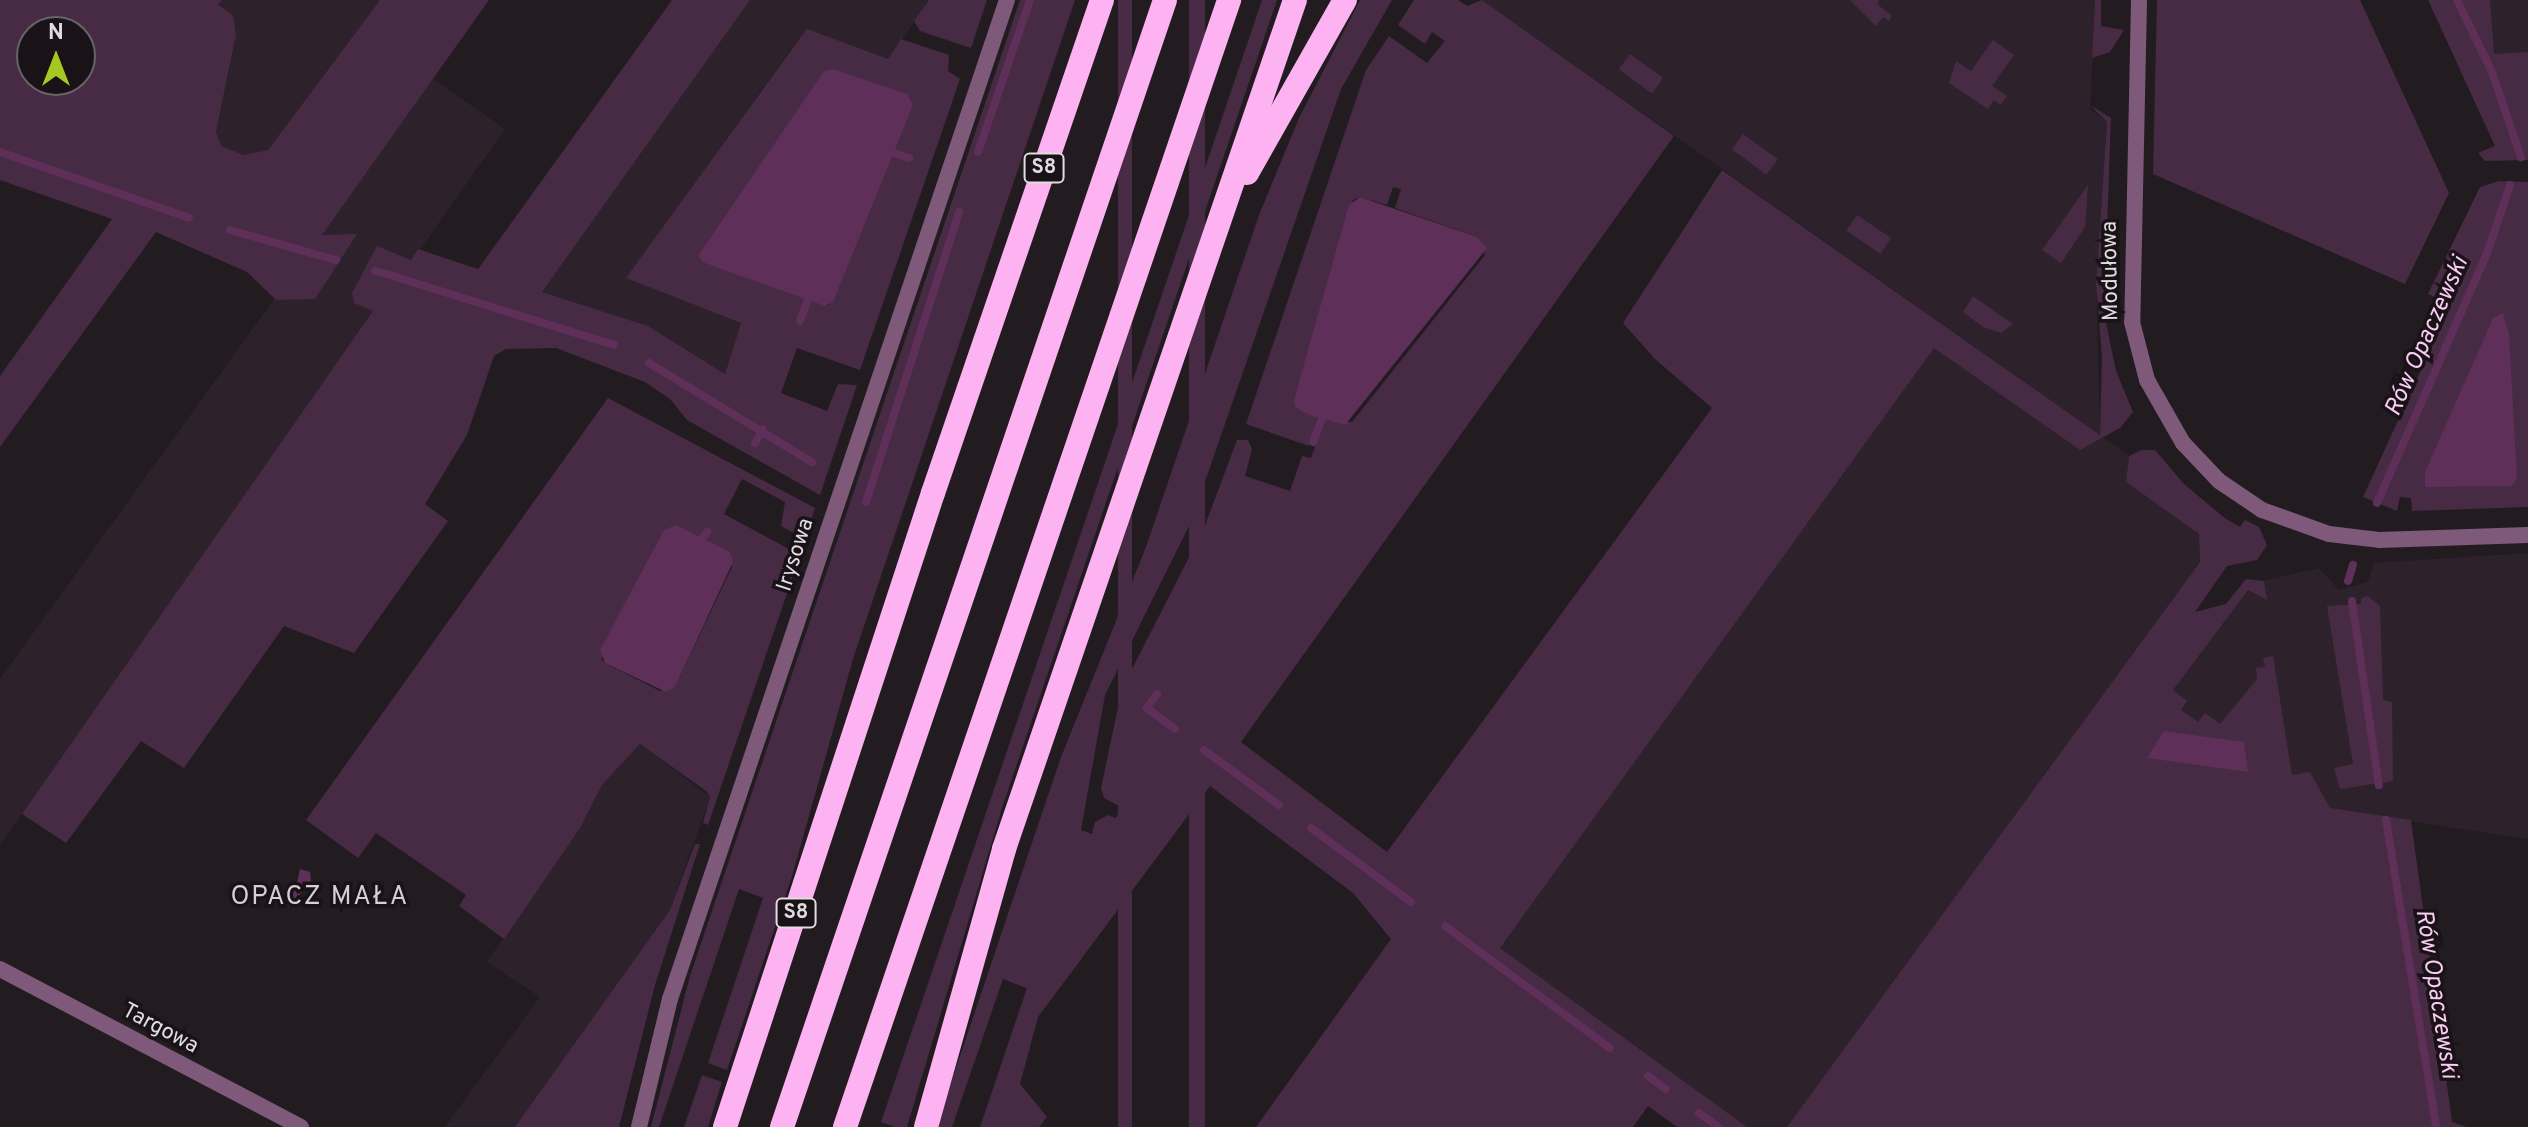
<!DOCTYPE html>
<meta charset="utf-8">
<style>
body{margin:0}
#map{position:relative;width:2528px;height:1127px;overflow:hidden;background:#221c21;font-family:Overpass,sans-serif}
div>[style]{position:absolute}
.built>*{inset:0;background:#2d222b}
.green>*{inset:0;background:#472a43;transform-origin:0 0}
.water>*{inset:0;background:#5e2f59}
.stream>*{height:8px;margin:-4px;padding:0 4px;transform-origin:4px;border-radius:4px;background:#5e2f59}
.minor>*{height:16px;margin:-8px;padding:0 8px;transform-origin:8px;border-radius:8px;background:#7e5979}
.tertiary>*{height:16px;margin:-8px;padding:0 8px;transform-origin:8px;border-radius:8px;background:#7e5979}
.motorway>*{height:24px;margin:-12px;padding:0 12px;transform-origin:12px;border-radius:12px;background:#fdb2f2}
span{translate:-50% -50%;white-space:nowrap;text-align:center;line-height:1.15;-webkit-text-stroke:7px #191318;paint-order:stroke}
.shield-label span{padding:2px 6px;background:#191318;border:2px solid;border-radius:6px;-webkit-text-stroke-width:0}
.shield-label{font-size:20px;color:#e1dce0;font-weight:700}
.street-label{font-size:22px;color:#e1dce0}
.water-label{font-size:24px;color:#faccf3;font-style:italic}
.quarter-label{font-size:26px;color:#d8cfd6;letter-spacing:2px}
.north{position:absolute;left:16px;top:16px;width:80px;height:80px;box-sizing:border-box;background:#191318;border:2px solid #696368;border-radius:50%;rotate:0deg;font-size:22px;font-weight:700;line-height:32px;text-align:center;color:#e1dce0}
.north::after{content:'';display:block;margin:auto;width:28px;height:36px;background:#a5c822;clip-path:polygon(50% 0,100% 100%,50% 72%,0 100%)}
</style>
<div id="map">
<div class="built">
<i style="clip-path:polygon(222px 0,380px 0,268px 150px,244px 155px,220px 146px,216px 132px,235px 42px,233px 15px,218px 5px)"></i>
<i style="clip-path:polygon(750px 0,929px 0,888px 59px,799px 38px,627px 278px,741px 323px,725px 374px,648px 326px,542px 292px)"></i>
<i style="clip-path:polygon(1482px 0,2095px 0,2090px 109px,2107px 122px,2096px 284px,2100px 435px,2129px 456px,2126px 482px,2199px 534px,2200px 562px,1787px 1127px,1747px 1127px,1500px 948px,1934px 347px,2080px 450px,2100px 435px)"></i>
<i style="clip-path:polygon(2466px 0,2528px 0,2528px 125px)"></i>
<i style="clip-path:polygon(433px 79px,505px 129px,0 845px,0 679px)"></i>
<i style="clip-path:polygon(2528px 553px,2528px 839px,2105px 775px,2250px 584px,2319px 568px,2339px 590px,2368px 582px,2374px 563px)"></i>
<i style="clip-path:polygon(640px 744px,710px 797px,670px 910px,515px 1127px,445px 1127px,540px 997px,487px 962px,580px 828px,602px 785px)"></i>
</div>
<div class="green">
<i style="clip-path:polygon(evenodd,0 0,222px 0,218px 5px,233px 15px,236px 35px,216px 132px,221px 146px,244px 155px,268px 150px,380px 0,489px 0,322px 235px,357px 234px,315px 299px,276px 300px,247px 272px,156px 232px,0 447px,0 376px,112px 219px,0 180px,0 0,32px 32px,80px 32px,80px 80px,32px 80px,32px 32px)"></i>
<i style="clip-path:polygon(evenodd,672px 0,750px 0,542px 292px,648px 326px,725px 374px,741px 323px,626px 278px,800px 38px,807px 29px,888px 59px,901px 39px,949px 55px,948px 71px,960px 79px,860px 370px,797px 348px,781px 393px,827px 411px,838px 384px,857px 385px,820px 495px,687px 420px,670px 399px,645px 382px,556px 348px,506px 349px,494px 356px,467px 435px,425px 504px,448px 521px,354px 653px,284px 626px,184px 768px,141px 741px,66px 843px,22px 814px,373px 311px,354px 303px,352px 293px,377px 246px,411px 260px,418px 249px,478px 269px,672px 0,913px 104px,829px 305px,704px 263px,913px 104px)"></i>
<i style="clip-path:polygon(929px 0,987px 0,971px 48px,920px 31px,914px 21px)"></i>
<i style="clip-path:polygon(1020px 0,1075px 0,853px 659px,793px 873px,727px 1070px,708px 1063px,763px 898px,739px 889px,659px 1127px,651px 1127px,690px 976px)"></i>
<i style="left:1118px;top:0;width:14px;height:1140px"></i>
<i style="left:1189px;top:0;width:16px;height:1162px"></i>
<i style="clip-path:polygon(1262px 0,1277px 0,1002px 808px,907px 1127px,895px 1127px,881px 1122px)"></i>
<i style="clip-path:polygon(1360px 0,1392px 0,1341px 89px,1191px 522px,1105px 695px,1081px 830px,1092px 834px,1095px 822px,1108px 815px,1116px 818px,1121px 807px,1104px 798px,1101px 788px,1117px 712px,1132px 669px,1204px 528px,1237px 440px,1248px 440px,1252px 449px,1245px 476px,1290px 491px,1302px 456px,1311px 458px,1325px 419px,1352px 422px,1485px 255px,1477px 237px,1395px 208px,1401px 189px,1393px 187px,1387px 205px,1360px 197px,1353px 200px,1294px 399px,1318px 417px,1309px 446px,1246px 424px,1366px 70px,1389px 36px,1427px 63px,1445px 41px,1432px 32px,1425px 44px,1398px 25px,1414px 0,1458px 0,1467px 6px,1482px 0,1674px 136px,1241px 742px,1387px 852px,1712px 408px,1655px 359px,1623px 323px,1722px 170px,2100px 435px,2102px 357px,2096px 284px,2107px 122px,2090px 105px,2111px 118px,2104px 313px,2116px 371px,2133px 412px,2120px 428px,2080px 450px,1934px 348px,1500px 948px,1747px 1127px,1677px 1127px,1648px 1106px,1633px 1127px,1256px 1127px,1391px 939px,1353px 893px,1210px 786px,1038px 1017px,1020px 1084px,1047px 1117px,1039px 1127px,980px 1127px,1027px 988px,1003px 979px,952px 1127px,936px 1127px,1061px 757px,1146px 547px,1259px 215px,1299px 118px)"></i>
<i style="clip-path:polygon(1850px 0,1879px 0,1877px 4px,1892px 16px,1889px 21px,1883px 17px,1876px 26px)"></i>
<i style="clip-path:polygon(2095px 0,2101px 0,2101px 26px,2124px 30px,2110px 52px,2092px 58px)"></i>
<i style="clip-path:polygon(2157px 0,2360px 0,2449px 193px,2405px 284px,2153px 174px)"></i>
<i style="clip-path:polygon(2428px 0,2490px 0,2494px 54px,2528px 52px,2528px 160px,2485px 161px,2478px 153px,2495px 146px)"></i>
<i style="clip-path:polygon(1993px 40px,2014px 55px,1992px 86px,2007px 96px,2001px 105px,1994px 100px,1988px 109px,1949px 83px,1956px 61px,1971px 71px)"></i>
<i style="left:1630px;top:54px;width:41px;height:19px;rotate:36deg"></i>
<i style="left:1743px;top:134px;width:43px;height:19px;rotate:36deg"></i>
<i style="clip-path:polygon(2499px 181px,2528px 182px,2528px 507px,2412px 511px,2411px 498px,2400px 497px,2397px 511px,2363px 497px,2451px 305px,2428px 294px,2480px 187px)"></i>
<i style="clip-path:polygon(2088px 185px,2085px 227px,2061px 263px,2042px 250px)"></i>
<i style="left:1857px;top:215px;width:41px;height:19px;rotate:34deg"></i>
<i style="clip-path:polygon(1973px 296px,1998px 314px,2013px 324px,2001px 333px,1983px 327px,1963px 312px)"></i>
<i style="clip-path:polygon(evenodd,608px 398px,815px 508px,805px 538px,801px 537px,781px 526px,785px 502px,742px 479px,724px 514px,800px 555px,708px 825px,703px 823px,710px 797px,706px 791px,640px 744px,602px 785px,580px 828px,504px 939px,459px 906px,466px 895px,376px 833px,358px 858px,306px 820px,608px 398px,702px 539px,729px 552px,732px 567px,675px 687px,660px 691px,605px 663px,601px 659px,702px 539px)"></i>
<i style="clip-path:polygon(2142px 450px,2155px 450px,2184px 484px,2226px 519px,2240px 527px,2245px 520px,2259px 527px,2267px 545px,2257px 560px,2227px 566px,2195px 612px,2226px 604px,2246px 579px,2264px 581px,2267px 600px,2248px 590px,2173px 690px,2187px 701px,2181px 710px,2198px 722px,2205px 713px,2220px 724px,2257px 679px,2256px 668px,2265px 667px,2263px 658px,2273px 656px,2292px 775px,2310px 772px,2330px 808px,2411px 820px,2452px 1122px,2467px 1127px,1787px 1127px,2200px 562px,2199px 534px,2126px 482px,2129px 456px)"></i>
<i style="clip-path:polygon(2368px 596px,2380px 606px,2383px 700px,2392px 702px,2393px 781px,2340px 789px,2334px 768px,2353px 764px,2327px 606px,2361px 604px,2361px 598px)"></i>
<i style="clip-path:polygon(695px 844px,700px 844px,655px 985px,619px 1127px,515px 1127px,670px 910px)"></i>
<i style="clip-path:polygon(702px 1075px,722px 1082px,708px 1127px,684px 1127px)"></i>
</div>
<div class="water">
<i style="clip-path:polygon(833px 69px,907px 94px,913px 105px,833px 302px,825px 306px,704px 263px,698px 256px,824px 71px)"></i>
<i style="clip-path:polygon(1360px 197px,1477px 237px,1487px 248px,1345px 425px,1309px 415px,1295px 407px,1294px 399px,1349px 205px)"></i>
<i style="clip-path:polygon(2503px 313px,2509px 334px,2517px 478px,2512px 486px,2425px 487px,2425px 472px,2493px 318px)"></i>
<i style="clip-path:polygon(676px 525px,730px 552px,733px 562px,675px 687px,666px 692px,605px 663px,600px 650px,664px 530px)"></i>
<i style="clip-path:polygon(2164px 731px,2244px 742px,2248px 772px,2147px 758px)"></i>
<i style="clip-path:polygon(300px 869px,310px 872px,311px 882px,288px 907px,281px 895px,296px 887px)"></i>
</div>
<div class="stream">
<i style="left:2457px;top:0;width:80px;rotate:64.1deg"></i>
<i style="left:2492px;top:72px;width:90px;rotate:71.2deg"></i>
<i style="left:0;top:152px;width:200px;rotate:19.2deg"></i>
<i style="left:978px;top:152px;width:161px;rotate:-71.1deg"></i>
<i style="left:894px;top:153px;width:16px;rotate:18deg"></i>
<i style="left:230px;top:230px;width:81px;rotate:15.8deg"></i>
<i style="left:310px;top:253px;width:27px;rotate:15deg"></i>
<i style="left:375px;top:271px;width:24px;rotate:15deg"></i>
<i style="left:399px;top:278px;width:225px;rotate:17.3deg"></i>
<i style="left:800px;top:321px;width:23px;rotate:-70deg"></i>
<i style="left:649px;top:363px;width:191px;rotate:31.3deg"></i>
<i style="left:1313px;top:442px;width:26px;rotate:-69deg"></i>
<i style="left:755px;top:443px;width:16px;rotate:-60deg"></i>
<i style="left:866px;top:502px;width:305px;rotate:-72.2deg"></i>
<i style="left:2377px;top:503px;width:270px;rotate:-66.2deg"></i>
<i style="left:2486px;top:256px;width:75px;rotate:-71.3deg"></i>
<i style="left:702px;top:539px;width:9px;rotate:-54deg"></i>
<i style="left:2348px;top:581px;width:17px;rotate:-73deg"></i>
<i style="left:2352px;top:601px;width:186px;rotate:81.7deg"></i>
<i style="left:1157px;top:694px;width:17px;rotate:126deg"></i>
<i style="left:1147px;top:708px;width:35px;rotate:37deg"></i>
<i style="left:1204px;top:750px;width:93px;rotate:36.3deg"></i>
<i style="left:2386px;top:820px;width:311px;rotate:80.7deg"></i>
<i style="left:1311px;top:828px;width:124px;rotate:36.5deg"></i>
<i style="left:1445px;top:926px;width:205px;rotate:36.5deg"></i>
<i style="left:1648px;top:1076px;width:22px;rotate:36deg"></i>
<i style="left:1699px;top:1113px;width:24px;rotate:36deg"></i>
</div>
<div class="minor">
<i style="left:2139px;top:1px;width:321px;rotate:91.2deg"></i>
<i style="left:2132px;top:322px;width:60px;rotate:75.5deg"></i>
<i style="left:2147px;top:380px;width:73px;rotate:60.3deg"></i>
<i style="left:2183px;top:443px;width:52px;rotate:46.5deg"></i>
<i style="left:2219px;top:481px;width:52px;rotate:34deg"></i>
<i style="left:2262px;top:510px;width:71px;rotate:19.7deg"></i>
<i style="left:2329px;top:534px;width:50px;rotate:6.8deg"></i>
<i style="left:2379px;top:540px;width:149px;rotate:-1.9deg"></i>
</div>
<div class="tertiary">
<i style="left:0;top:969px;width:340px;rotate:27.7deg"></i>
<i style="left:639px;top:1127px;width:132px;rotate:-76.4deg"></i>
<i style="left:670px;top:999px;width:1054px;rotate:-71.36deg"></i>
</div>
<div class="motorway">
<i style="left:1247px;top:173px;width:199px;rotate:-60.5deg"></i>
<i style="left:725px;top:1127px;width:667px;rotate:-71.84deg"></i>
<i style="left:933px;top:493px;width:521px;rotate:-71.08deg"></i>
<i style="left:782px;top:1127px;width:1190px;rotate:-71.23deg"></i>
<i style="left:845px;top:1127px;width:1191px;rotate:-71.18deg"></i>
<i style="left:926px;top:1127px;width:289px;rotate:-74.3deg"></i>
<i style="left:1004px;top:849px;width:897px;rotate:-71.08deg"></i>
</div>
<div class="shield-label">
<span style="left:1044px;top:168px">S8</span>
<span style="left:796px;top:913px">S8</span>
</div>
<div class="street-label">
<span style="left:2111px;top:271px;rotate:-91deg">Modułowa</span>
<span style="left:796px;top:555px;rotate:-72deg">Irysowa</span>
<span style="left:160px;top:1029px;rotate:28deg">Targowa</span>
</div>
<div class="water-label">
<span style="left:2428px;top:337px;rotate:-66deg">Rów Opaczewski</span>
<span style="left:2435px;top:994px;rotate:81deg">Rów Opaczewski</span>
</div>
<div class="quarter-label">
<span style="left:320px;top:898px">OPACZ MAŁA</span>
</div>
<div class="north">N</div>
</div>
